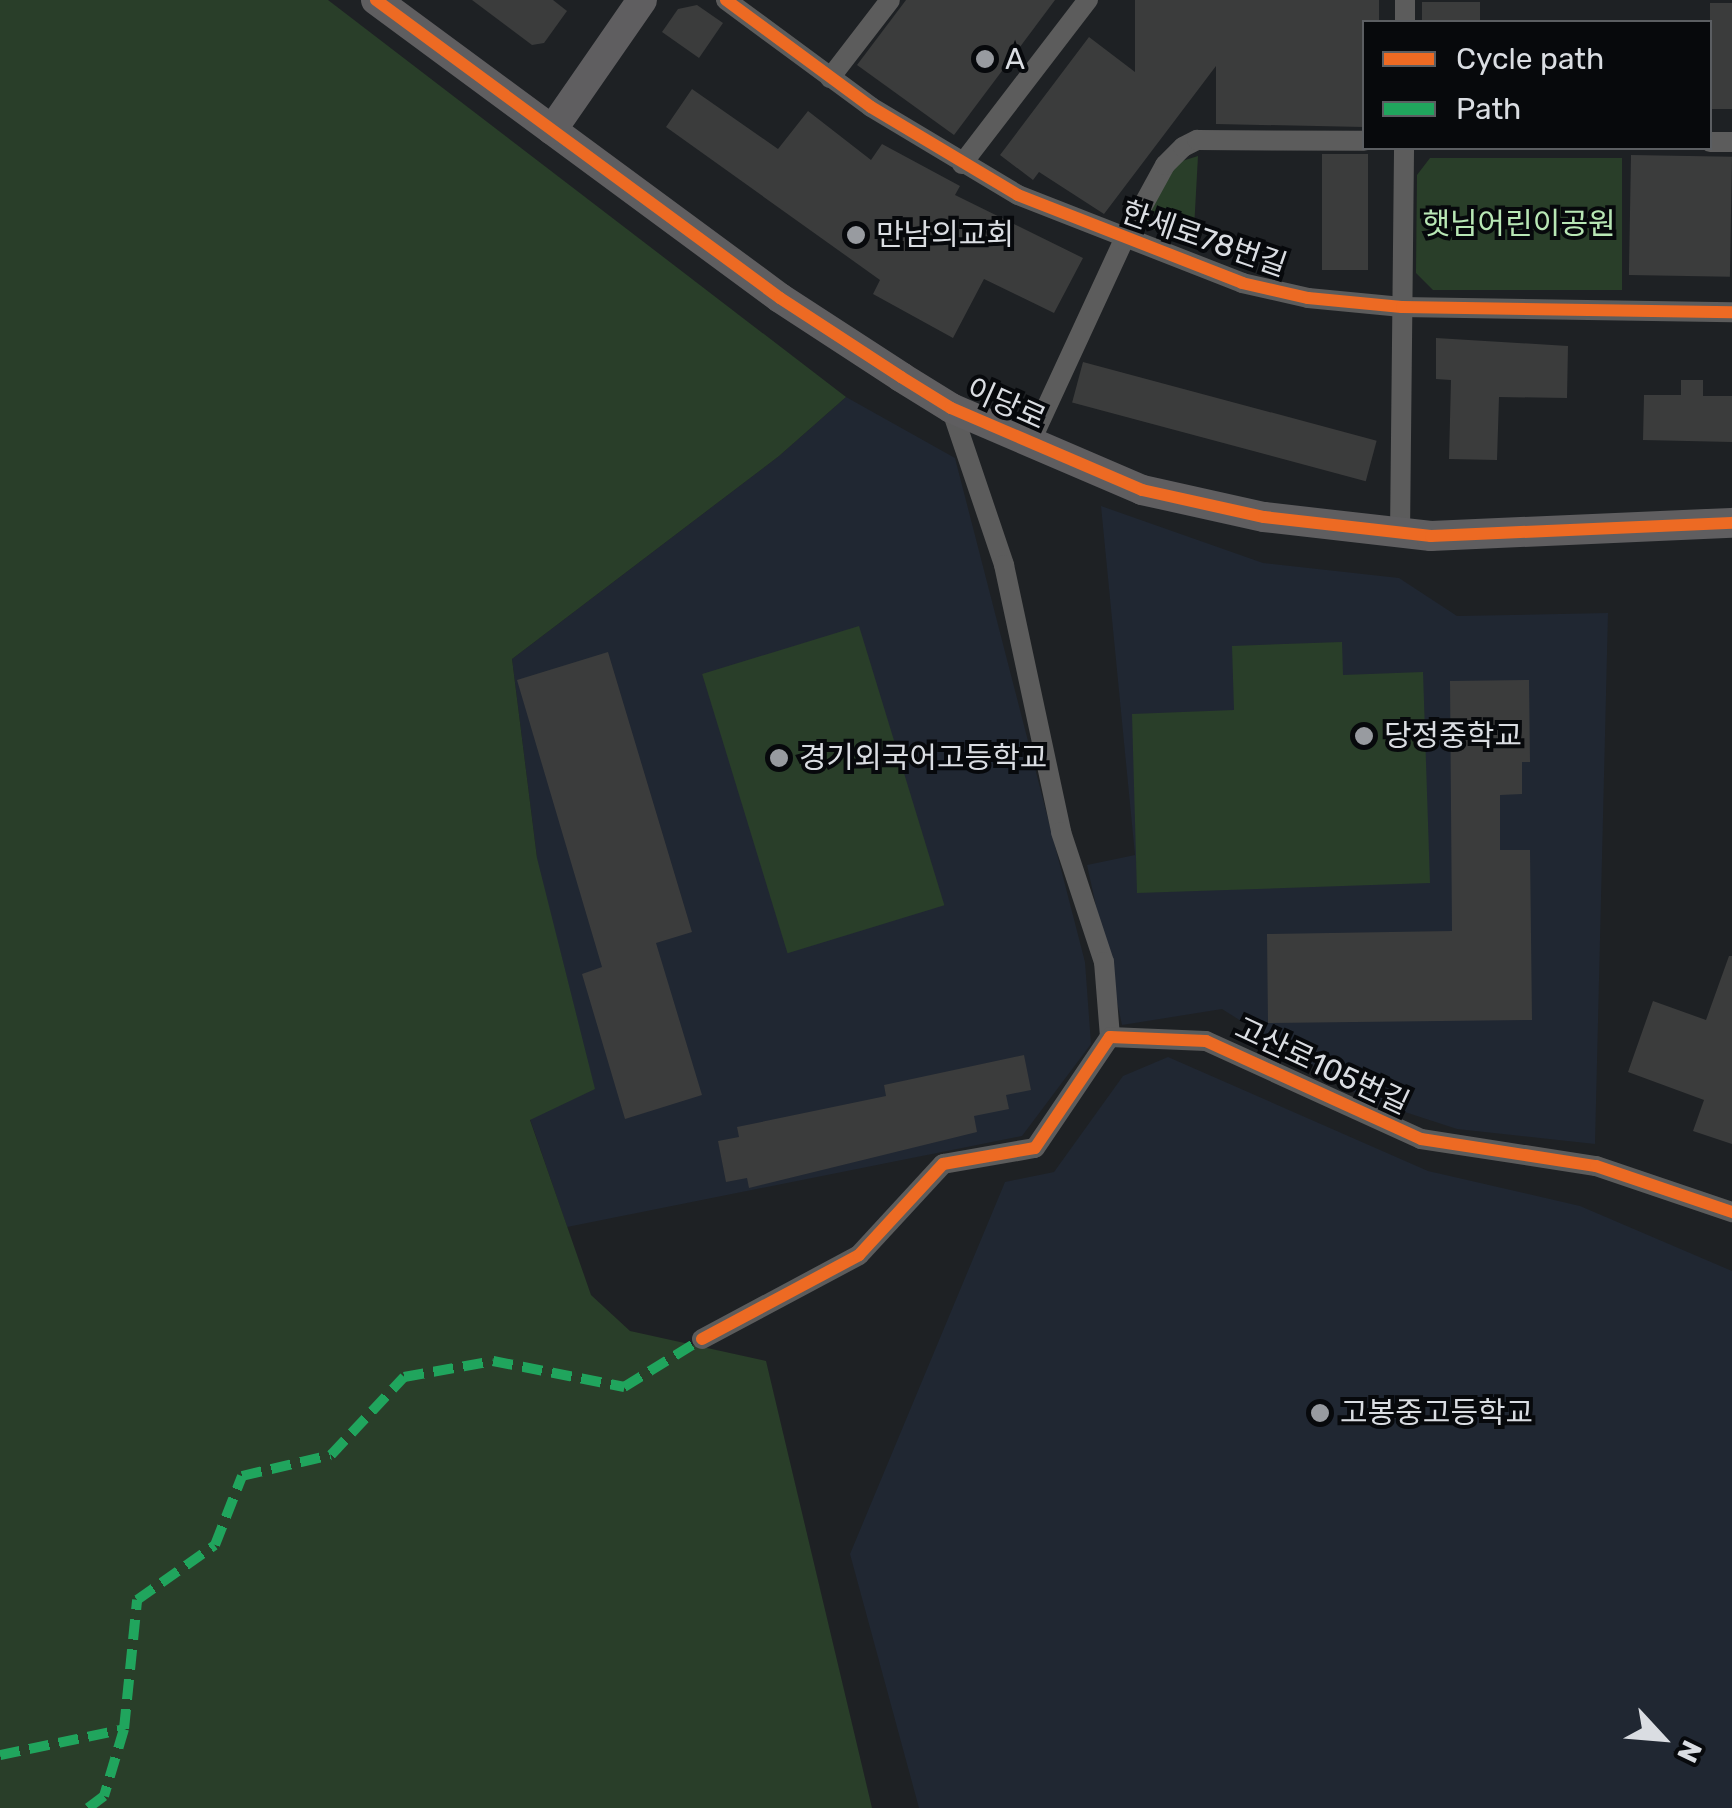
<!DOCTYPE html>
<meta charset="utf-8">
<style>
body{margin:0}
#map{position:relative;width:1732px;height:1808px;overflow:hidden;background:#1e2124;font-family:Rubik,"Noto Sans KR",sans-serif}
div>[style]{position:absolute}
.built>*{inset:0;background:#202732}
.green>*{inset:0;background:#293e29;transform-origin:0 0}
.building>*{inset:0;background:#3b3c3c;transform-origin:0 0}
.street>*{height:20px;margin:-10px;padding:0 10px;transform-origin:10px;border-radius:10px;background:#5c5c5c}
.secondary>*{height:30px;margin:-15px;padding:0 15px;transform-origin:15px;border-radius:15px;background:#5f5e60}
.quiet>*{height:10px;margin-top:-5px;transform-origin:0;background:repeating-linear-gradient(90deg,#20a55d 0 20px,transparent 0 30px)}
.cycleway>*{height:12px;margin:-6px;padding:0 6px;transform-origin:6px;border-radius:6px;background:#ed6a23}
.dots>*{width:28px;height:28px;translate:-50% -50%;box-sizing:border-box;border:5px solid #07090c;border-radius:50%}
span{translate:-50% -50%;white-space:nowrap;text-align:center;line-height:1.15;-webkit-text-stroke:8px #07090c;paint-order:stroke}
.poi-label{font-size:30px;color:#dadde2}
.left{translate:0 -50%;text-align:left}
.park-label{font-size:30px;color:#b8e7b5}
.street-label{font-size:30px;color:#dadde2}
.legend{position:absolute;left:1362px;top:20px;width:350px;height:130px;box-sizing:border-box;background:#07090c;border:2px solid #5b5e62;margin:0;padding:12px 18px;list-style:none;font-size:30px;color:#dadde2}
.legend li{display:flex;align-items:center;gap:20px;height:50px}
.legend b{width:50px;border:2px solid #5b5e62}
.north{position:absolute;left:1612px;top:1688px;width:100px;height:100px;-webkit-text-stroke:8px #07090c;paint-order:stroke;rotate:116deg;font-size:28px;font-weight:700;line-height:40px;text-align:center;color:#dadde2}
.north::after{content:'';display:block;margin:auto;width:35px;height:45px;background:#dadde2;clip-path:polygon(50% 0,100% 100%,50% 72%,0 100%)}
</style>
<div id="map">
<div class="built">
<i style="clip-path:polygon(846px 397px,955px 458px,1085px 962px,1091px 1044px,1022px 1136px,567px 1227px,530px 1119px,537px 858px,512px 659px,779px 456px)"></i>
<i style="clip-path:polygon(1101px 506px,1263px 563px,1399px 578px,1457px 616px,1608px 613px,1595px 1144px,1457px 1129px,1365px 1099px,1222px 1009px,1122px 1025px,1087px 865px,1135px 855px)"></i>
<i style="clip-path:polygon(1168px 1057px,1428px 1171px,1580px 1206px,1732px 1271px,1732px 1808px,919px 1808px,850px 1554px,1005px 1182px,1054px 1172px,1123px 1076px)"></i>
</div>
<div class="green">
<i style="clip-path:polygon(0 0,328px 0,846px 397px,779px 456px,512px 659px,537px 858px,595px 1089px,530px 1120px,591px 1295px,630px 1331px,766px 1361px,872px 1808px,0 1808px)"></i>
<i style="clip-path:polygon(1198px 156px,1193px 247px,1139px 223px,1161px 183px,1182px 161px)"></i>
<i style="clip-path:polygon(1430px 158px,1622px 158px,1622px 290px,1433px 290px,1416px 273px,1417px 175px)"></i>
<i style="left:859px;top:626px;width:292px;height:164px;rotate:73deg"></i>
<i style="clip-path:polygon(1342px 642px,1343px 675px,1423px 672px,1430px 883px,1137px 893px,1132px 714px,1234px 710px,1232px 646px)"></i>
</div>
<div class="building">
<i style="clip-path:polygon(472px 0,553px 0,567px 11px,544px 43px,532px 45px)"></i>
<i style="clip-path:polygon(906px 0,1055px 0,954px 135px,857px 65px)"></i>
<i style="clip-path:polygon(1135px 0,1379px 0,1379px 22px,1364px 22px,1364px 127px,1216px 124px,1216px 66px,1104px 214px,1039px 172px,1033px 180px,1000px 155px,1089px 37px,1135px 72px)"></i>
<i style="left:1422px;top:2px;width:58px;height:20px"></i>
<i style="left:1710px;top:3px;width:22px;height:106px"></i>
<i style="clip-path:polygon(697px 5px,723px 23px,699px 58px,662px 32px,678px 9px)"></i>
<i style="clip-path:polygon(692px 89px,778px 149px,808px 111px,871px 160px,882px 144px,960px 186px,955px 195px,1083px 258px,1054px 313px,984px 279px,953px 338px,873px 294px,880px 280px,666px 127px)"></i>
<i style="left:1322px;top:154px;width:46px;height:116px"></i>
<i style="left:1631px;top:155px;width:101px;height:120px;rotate:1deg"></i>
<i style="clip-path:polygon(1436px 338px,1568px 346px,1567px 398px,1499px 397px,1497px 460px,1449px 459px,1451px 380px,1436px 379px)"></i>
<i style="left:1083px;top:362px;width:304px;height:42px;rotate:15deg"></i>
<i style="clip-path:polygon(1681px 380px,1703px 380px,1703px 396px,1732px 396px,1732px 442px,1643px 440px,1644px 395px,1681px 395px)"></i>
<i style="clip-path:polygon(608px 652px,692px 932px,656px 943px,702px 1095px,625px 1119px,582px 974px,602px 967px,517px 680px)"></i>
<i style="clip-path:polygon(1529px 680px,1530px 762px,1522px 762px,1522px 794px,1500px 795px,1500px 850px,1530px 850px,1532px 1020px,1268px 1023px,1267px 934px,1452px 931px,1450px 681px)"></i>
<i style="clip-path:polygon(1729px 956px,1732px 956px,1732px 1144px,1693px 1131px,1704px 1100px,1628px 1072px,1653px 1001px,1706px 1020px)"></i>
<i style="clip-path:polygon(1024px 1055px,1031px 1090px,1006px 1095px,1009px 1109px,974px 1116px,977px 1132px,749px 1188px,747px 1178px,726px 1182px,718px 1141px,739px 1137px,737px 1127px,886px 1096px,884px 1085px)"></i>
</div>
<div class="street">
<i style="left:726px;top:0;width:180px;rotate:36.4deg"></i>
<i style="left:871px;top:107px;width:171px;rotate:30.9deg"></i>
<i style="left:1018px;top:195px;width:241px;rotate:21.4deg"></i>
<i style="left:1242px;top:283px;width:68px;rotate:12.8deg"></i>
<i style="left:1308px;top:298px;width:94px;rotate:5.5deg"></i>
<i style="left:1402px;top:307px;width:330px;rotate:0.9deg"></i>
<i style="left:1405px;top:22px;width:22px;rotate:-90deg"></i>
<i style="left:830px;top:78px;width:98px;rotate:-52.4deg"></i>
<i style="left:1710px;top:142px;width:22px"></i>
<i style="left:962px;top:164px;width:207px;rotate:-52.5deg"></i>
<i style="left:951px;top:408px;width:166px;rotate:71.3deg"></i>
<i style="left:1004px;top:565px;width:273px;rotate:77.9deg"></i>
<i style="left:1061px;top:832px;width:137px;rotate:71.7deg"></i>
<i style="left:1104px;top:962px;width:75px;rotate:85.4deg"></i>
<i style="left:1030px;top:443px;width:224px;rotate:-65.2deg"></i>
<i style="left:1124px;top:240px;width:85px;rotate:-61.3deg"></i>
<i style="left:1165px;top:165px;width:25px;rotate:-45deg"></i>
<i style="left:1183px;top:147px;width:16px;rotate:-27deg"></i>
<i style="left:1197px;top:140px;width:167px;rotate:0.3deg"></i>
<i style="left:1400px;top:534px;width:386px;rotate:-89.4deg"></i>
<i style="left:702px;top:1339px;width:178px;rotate:-28.1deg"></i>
<i style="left:859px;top:1255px;width:124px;rotate:-47.3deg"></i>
<i style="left:943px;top:1164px;width:93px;rotate:-9.9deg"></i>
<i style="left:1035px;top:1148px;width:134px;rotate:-56deg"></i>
<i style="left:1110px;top:1037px;width:96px;rotate:2.4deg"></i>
<i style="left:1206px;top:1041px;width:236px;rotate:24.5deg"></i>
<i style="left:1421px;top:1139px;width:177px;rotate:8.8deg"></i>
<i style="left:1596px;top:1166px;width:144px;rotate:18.7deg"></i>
</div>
<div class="secondary">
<i style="left:376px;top:0;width:502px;rotate:36.41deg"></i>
<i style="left:780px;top:298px;width:145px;rotate:33.1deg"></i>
<i style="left:901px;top:377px;width:59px;rotate:31.8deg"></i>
<i style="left:951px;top:408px;width:208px;rotate:23.2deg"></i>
<i style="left:1142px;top:490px;width:125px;rotate:12.5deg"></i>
<i style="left:1264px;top:517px;width:168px;rotate:6.5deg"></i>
<i style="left:1431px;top:536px;width:301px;rotate:-2.5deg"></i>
<i style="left:552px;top:130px;width:158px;rotate:-55.3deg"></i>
</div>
<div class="quiet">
<i style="left:124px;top:1729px;width:130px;rotate:-84.2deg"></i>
<i style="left:137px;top:1600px;width:95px;rotate:-35.2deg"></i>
<i style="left:215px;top:1545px;width:74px;rotate:-68.6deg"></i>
<i style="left:242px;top:1476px;width:91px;rotate:-13.3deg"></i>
<i style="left:331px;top:1455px;width:107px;rotate:-46.9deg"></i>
<i style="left:404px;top:1377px;width:90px;rotate:-10.2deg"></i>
<i style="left:493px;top:1361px;width:134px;rotate:11.2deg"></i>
<i style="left:624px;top:1387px;width:92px;rotate:-31.6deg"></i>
<i style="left:0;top:1755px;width:127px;rotate:-11.8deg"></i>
<i style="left:124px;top:1729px;width:70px;rotate:106.6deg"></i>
<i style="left:104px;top:1796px;width:20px;rotate:143deg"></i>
</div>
<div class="cycleway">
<i style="left:376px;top:0;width:502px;rotate:36.41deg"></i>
<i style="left:780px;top:298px;width:145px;rotate:33.1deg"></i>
<i style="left:901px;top:377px;width:59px;rotate:31.8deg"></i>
<i style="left:951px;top:408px;width:208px;rotate:23.2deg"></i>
<i style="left:1142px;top:490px;width:125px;rotate:12.5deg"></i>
<i style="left:1264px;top:517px;width:168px;rotate:6.5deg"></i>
<i style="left:1431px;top:536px;width:301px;rotate:-2.5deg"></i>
<i style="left:726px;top:0;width:180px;rotate:36.4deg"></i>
<i style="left:871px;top:107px;width:171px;rotate:30.9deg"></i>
<i style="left:1018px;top:195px;width:241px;rotate:21.4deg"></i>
<i style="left:1242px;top:283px;width:68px;rotate:12.8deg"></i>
<i style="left:1308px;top:298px;width:94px;rotate:5.5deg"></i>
<i style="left:1402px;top:307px;width:330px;rotate:0.9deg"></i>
<i style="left:702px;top:1339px;width:178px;rotate:-28.1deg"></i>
<i style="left:859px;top:1255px;width:124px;rotate:-47.3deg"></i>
<i style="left:943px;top:1164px;width:93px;rotate:-9.9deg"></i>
<i style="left:1035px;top:1148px;width:134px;rotate:-56deg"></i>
<i style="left:1110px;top:1037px;width:96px;rotate:2.4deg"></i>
<i style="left:1206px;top:1041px;width:236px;rotate:24.5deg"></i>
<i style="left:1421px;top:1139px;width:177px;rotate:8.8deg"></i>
<i style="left:1596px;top:1166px;width:144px;rotate:18.7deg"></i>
</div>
<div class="dots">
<i style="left:985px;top:59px;background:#989ba0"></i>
<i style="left:856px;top:235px;background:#989ba0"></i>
<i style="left:1364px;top:736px;background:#989ba0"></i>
<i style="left:779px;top:758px;background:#989ba0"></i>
<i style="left:1320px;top:1413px;background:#989ba0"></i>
</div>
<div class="poi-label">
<span class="left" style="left:1005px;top:59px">A</span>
<span class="left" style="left:876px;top:235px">만남의교회</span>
<span class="left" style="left:1384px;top:736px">당정중학교</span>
<span class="left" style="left:799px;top:758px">경기외국어고등학교</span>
<span class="left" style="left:1340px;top:1413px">고봉중고등학교</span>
</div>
<div class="park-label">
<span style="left:1519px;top:224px">햇님어린이공원</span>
</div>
<div class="street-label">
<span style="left:1204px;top:239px;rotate:19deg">한세로78번길</span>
<span style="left:1006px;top:404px;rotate:24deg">이당로</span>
<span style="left:1322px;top:1066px;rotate:25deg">고산로105번길</span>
</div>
<ul class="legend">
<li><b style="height:12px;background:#ed6a23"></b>Cycle path</li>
<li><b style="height:12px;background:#20a55d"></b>Path</li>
</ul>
<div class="north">N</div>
</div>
